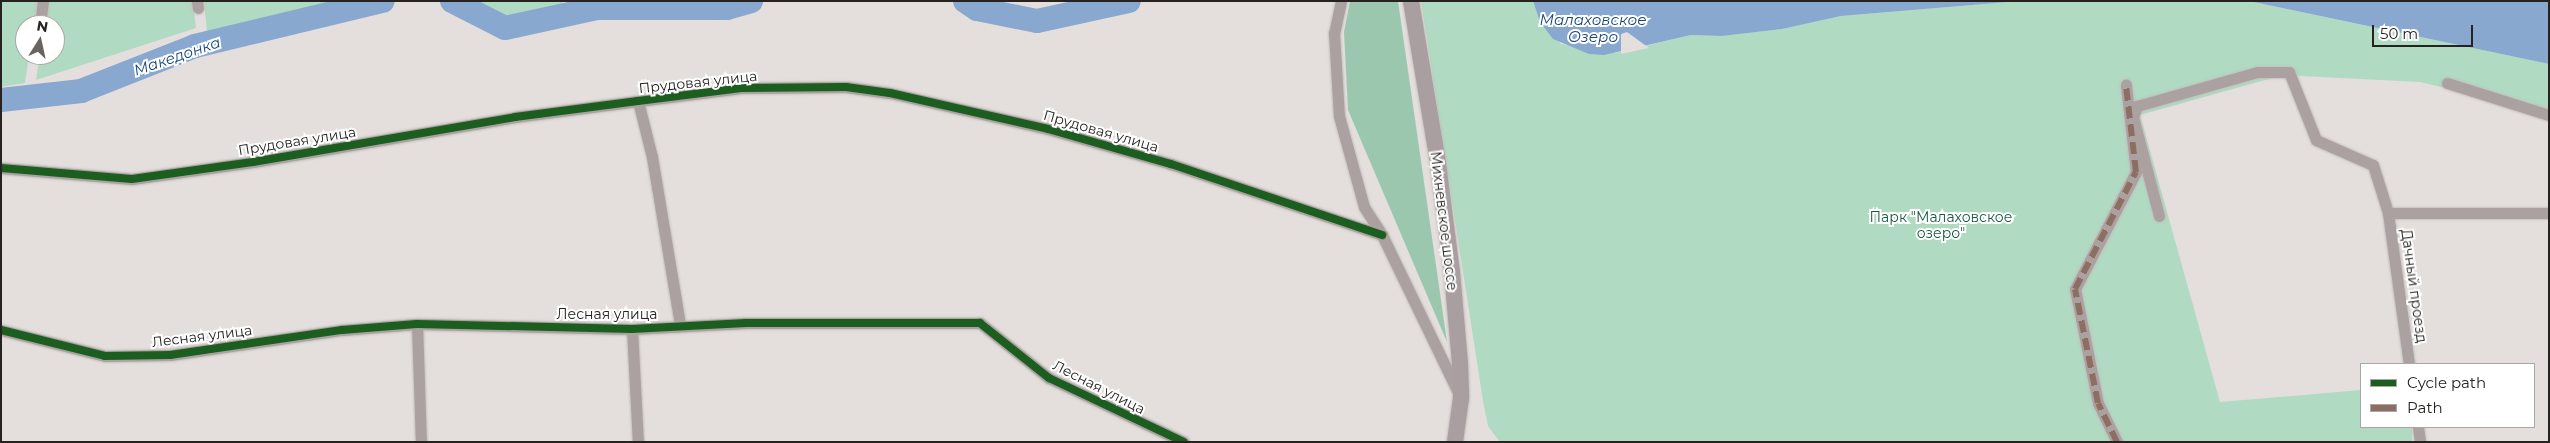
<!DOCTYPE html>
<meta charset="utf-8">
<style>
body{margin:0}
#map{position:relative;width:2550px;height:443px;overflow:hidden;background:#e4dfdc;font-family:Montserrat,sans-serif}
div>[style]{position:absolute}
.green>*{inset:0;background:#b0dac2}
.forest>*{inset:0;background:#9cc7af}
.water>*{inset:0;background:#89a8d0}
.pier>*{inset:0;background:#e4dfdc}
.river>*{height:24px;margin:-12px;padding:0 12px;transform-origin:12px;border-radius:12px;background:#89a8d0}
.roads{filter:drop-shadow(0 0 1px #c1bdbb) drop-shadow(0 0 1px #c1bdbb)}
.minor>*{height:11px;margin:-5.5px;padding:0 5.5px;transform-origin:5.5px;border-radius:5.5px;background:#aba1a0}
.secondary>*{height:16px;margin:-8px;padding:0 8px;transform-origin:8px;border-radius:8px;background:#aa9fa0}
.quiet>*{height:6px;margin-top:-3px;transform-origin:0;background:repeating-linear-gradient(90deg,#8d6e63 0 12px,transparent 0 18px)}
.cycleway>*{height:8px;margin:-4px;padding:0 4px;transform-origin:4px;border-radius:4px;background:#1b5e20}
span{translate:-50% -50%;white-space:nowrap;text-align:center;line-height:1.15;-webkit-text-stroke:4px #fff;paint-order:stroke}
.street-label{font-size:14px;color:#25221f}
.park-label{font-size:14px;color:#1a593e}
.water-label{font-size:15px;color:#17467c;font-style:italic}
.frame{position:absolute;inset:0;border:2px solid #25221f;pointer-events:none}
.legend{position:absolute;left:2360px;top:363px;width:175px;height:65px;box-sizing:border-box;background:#fff;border:1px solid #a8a7a5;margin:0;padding:6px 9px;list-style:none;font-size:15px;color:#25221f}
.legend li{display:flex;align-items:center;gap:10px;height:25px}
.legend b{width:25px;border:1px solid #a8a7a5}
.north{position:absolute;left:15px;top:15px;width:50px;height:50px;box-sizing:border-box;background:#fff;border:1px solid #a8a7a5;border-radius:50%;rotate:10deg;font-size:14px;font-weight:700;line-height:20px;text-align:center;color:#25221f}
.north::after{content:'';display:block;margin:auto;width:18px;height:22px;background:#686461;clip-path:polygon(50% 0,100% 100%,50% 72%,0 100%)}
.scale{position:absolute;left:2372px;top:25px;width:101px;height:22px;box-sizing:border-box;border:2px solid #25221f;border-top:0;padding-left:6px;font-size:15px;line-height:18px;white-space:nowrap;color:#25221f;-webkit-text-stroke:4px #fff;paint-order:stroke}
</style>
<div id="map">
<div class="green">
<i style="clip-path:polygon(1px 1px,38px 1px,34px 25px,25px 25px,25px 55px,29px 55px,25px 83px,1px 87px)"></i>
<i style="clip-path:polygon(48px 1px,193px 1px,196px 28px,36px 80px,40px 55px,55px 55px,55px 25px,44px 25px)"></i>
<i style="clip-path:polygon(204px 1px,350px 1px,207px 32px)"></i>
<i style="clip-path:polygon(463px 1px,562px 1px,563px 11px,506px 23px)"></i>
<i style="clip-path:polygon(1421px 1px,1533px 1px,1540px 22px,1561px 44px,1615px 53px,1691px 35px,1722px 36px,1782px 29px,1841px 16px,2020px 1px,2249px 1px,2549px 64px,2549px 112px,2420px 82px,2283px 75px,2140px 115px,2220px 402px,2361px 390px,2361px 427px,2412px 427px,2412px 442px,1500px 442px,1488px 426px,1483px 401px)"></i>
</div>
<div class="forest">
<i style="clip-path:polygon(1350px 1px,1398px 1px,1447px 342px,1348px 110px,1344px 32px)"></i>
</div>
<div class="water">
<i style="clip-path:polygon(1533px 1px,2020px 1px,1841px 16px,1782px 29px,1722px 36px,1691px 35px,1604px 55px,1589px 54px,1553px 39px,1540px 22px)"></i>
<i style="clip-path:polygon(2249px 1px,2549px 1px,2549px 64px)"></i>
</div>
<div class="pier">
<i style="clip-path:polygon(1627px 32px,1649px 48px,1621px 54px,1621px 34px)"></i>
</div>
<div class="river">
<i style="left:452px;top:1px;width:59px;rotate:27deg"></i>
<i style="left:505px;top:28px;width:94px;rotate:-12.3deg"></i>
<i style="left:597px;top:8px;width:130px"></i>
<i style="left:727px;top:8px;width:25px;rotate:-16deg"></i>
<i style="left:965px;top:1px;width:14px;rotate:34deg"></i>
<i style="left:977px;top:9px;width:61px;rotate:11.3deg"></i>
<i style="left:1037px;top:21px;width:94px;rotate:-12.3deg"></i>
<i style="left:1px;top:100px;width:81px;rotate:-6.4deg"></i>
<i style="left:81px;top:91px;width:123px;rotate:-21.5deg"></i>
<i style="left:195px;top:46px;width:193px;rotate:-13.5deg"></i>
</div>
<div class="roads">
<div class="minor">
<i style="left:197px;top:1px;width:7px;rotate:82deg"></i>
<i style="left:1341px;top:1px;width:33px;rotate:102deg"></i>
<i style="left:1334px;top:33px;width:83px;rotate:86.6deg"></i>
<i style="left:1339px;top:116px;width:94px;rotate:74.6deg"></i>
<i style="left:1364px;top:207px;width:33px;rotate:57deg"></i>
<i style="left:1382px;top:235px;width:177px;rotate:64.2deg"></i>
<i style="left:40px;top:25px;width:24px;rotate:-83deg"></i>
<i style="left:2447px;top:83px;width:107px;rotate:17.4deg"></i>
<i style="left:638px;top:101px;width:58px;rotate:76deg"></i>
<i style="left:652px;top:157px;width:170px;rotate:80.5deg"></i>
<i style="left:1px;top:168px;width:131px;rotate:4.8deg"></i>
<i style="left:132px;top:179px;width:122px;rotate:-8deg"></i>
<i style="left:253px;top:162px;width:266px;rotate:-9.7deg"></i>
<i style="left:515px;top:117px;width:124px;rotate:-7.4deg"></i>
<i style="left:638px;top:101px;width:106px;rotate:-7.1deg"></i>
<i style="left:743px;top:88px;width:103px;rotate:-0.6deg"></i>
<i style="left:846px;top:87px;width:44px;rotate:7.8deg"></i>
<i style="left:890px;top:93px;width:162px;rotate:12.8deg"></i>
<i style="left:1048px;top:129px;width:128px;rotate:15.9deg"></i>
<i style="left:1171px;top:164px;width:223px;rotate:18.6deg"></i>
<i style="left:2388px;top:213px;width:161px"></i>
<i style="left:2159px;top:216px;width:102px;rotate:-104.7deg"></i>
<i style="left:2133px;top:117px;width:12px;rotate:-70deg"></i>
<i style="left:2137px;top:106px;width:125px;rotate:-15.8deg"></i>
<i style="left:2257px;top:72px;width:32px"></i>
<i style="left:2289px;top:72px;width:73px;rotate:68.3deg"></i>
<i style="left:2316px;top:140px;width:62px;rotate:23.7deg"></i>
<i style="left:2373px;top:165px;width:50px;rotate:72.6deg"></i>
<i style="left:2388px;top:213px;width:152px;rotate:82.1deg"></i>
<i style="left:417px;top:324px;width:118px;rotate:88.1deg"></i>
<i style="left:632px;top:329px;width:113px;rotate:87deg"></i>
<i style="left:1px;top:330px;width:107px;rotate:14deg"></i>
<i style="left:105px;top:356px;width:65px;rotate:-0.9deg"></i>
<i style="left:170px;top:355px;width:174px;rotate:-8.3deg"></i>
<i style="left:342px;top:330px;width:75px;rotate:-4.6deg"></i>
<i style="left:417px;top:324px;width:215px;rotate:1.3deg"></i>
<i style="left:632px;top:329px;width:114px;rotate:-3deg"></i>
<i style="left:746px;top:323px;width:234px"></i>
<i style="left:980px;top:323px;width:88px;rotate:38.6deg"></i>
<i style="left:1049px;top:378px;width:149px;rotate:25.4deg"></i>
<i style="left:2418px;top:427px;width:15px;rotate:82deg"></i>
<i style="left:2117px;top:442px;width:43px;rotate:-116deg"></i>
<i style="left:2098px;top:403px;width:116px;rotate:-101.4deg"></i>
<i style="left:2075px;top:289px;width:132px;rotate:-62.5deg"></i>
<i style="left:2136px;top:172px;width:88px;rotate:-96.6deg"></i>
</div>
<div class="secondary">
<i style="left:1411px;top:1px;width:164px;rotate:80.5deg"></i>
<i style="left:1438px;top:163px;width:110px;rotate:82.7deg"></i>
<i style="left:1452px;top:272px;width:92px;rotate:85deg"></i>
<i style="left:1460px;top:364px;width:34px;rotate:88deg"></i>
<i style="left:1461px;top:398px;width:44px;rotate:97.8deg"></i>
</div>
</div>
<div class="quiet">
<i style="left:2117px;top:442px;width:43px;rotate:-116deg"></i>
<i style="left:2098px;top:403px;width:116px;rotate:-101.4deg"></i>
<i style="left:2075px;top:289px;width:132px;rotate:-62.5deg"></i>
<i style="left:2136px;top:172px;width:88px;rotate:-96.6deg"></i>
</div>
<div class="cycleway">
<i style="left:1px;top:168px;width:131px;rotate:4.8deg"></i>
<i style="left:132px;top:179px;width:122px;rotate:-8deg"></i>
<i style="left:253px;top:162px;width:266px;rotate:-9.7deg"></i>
<i style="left:515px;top:117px;width:124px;rotate:-7.4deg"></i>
<i style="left:638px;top:101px;width:106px;rotate:-7.1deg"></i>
<i style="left:743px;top:88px;width:103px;rotate:-0.6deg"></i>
<i style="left:846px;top:87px;width:44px;rotate:7.8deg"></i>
<i style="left:890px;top:93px;width:162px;rotate:12.8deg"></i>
<i style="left:1048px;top:129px;width:128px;rotate:15.9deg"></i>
<i style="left:1171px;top:164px;width:223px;rotate:18.6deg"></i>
<i style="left:1px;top:330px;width:107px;rotate:14deg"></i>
<i style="left:105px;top:356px;width:65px;rotate:-0.9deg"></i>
<i style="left:170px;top:355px;width:174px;rotate:-8.3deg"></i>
<i style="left:342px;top:330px;width:75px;rotate:-4.6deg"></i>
<i style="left:417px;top:324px;width:215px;rotate:1.3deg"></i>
<i style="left:632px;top:329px;width:114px;rotate:-3deg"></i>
<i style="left:746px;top:323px;width:234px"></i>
<i style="left:980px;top:323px;width:88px;rotate:38.6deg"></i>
<i style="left:1049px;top:378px;width:149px;rotate:25.4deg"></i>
</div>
<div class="street-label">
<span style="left:698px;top:82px;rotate:-6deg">Прудовая улица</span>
<span style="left:1101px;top:131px;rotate:16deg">Прудовая улица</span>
<span style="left:297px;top:141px;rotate:-9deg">Прудовая улица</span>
<span style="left:1444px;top:221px;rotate:83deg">Михневское шоссе</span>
<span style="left:2414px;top:286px;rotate:82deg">Дачный проезд</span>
<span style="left:607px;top:314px">Лесная улица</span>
<span style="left:202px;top:336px;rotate:-7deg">Лесная улица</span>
<span style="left:1099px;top:387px;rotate:27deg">Лесная улица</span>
</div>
<div class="park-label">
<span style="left:1941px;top:225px">Парк "Малаховское<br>озеро"</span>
</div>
<div class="water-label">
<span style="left:1593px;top:28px">Малаховское<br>Озеро</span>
<span style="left:177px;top:56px;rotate:-19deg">Македонка</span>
</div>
<div class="frame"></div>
<ul class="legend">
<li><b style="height:6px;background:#1b5e20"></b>Cycle path</li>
<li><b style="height:6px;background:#8d6e63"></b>Path</li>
</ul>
<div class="north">N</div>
<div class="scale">50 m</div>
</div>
